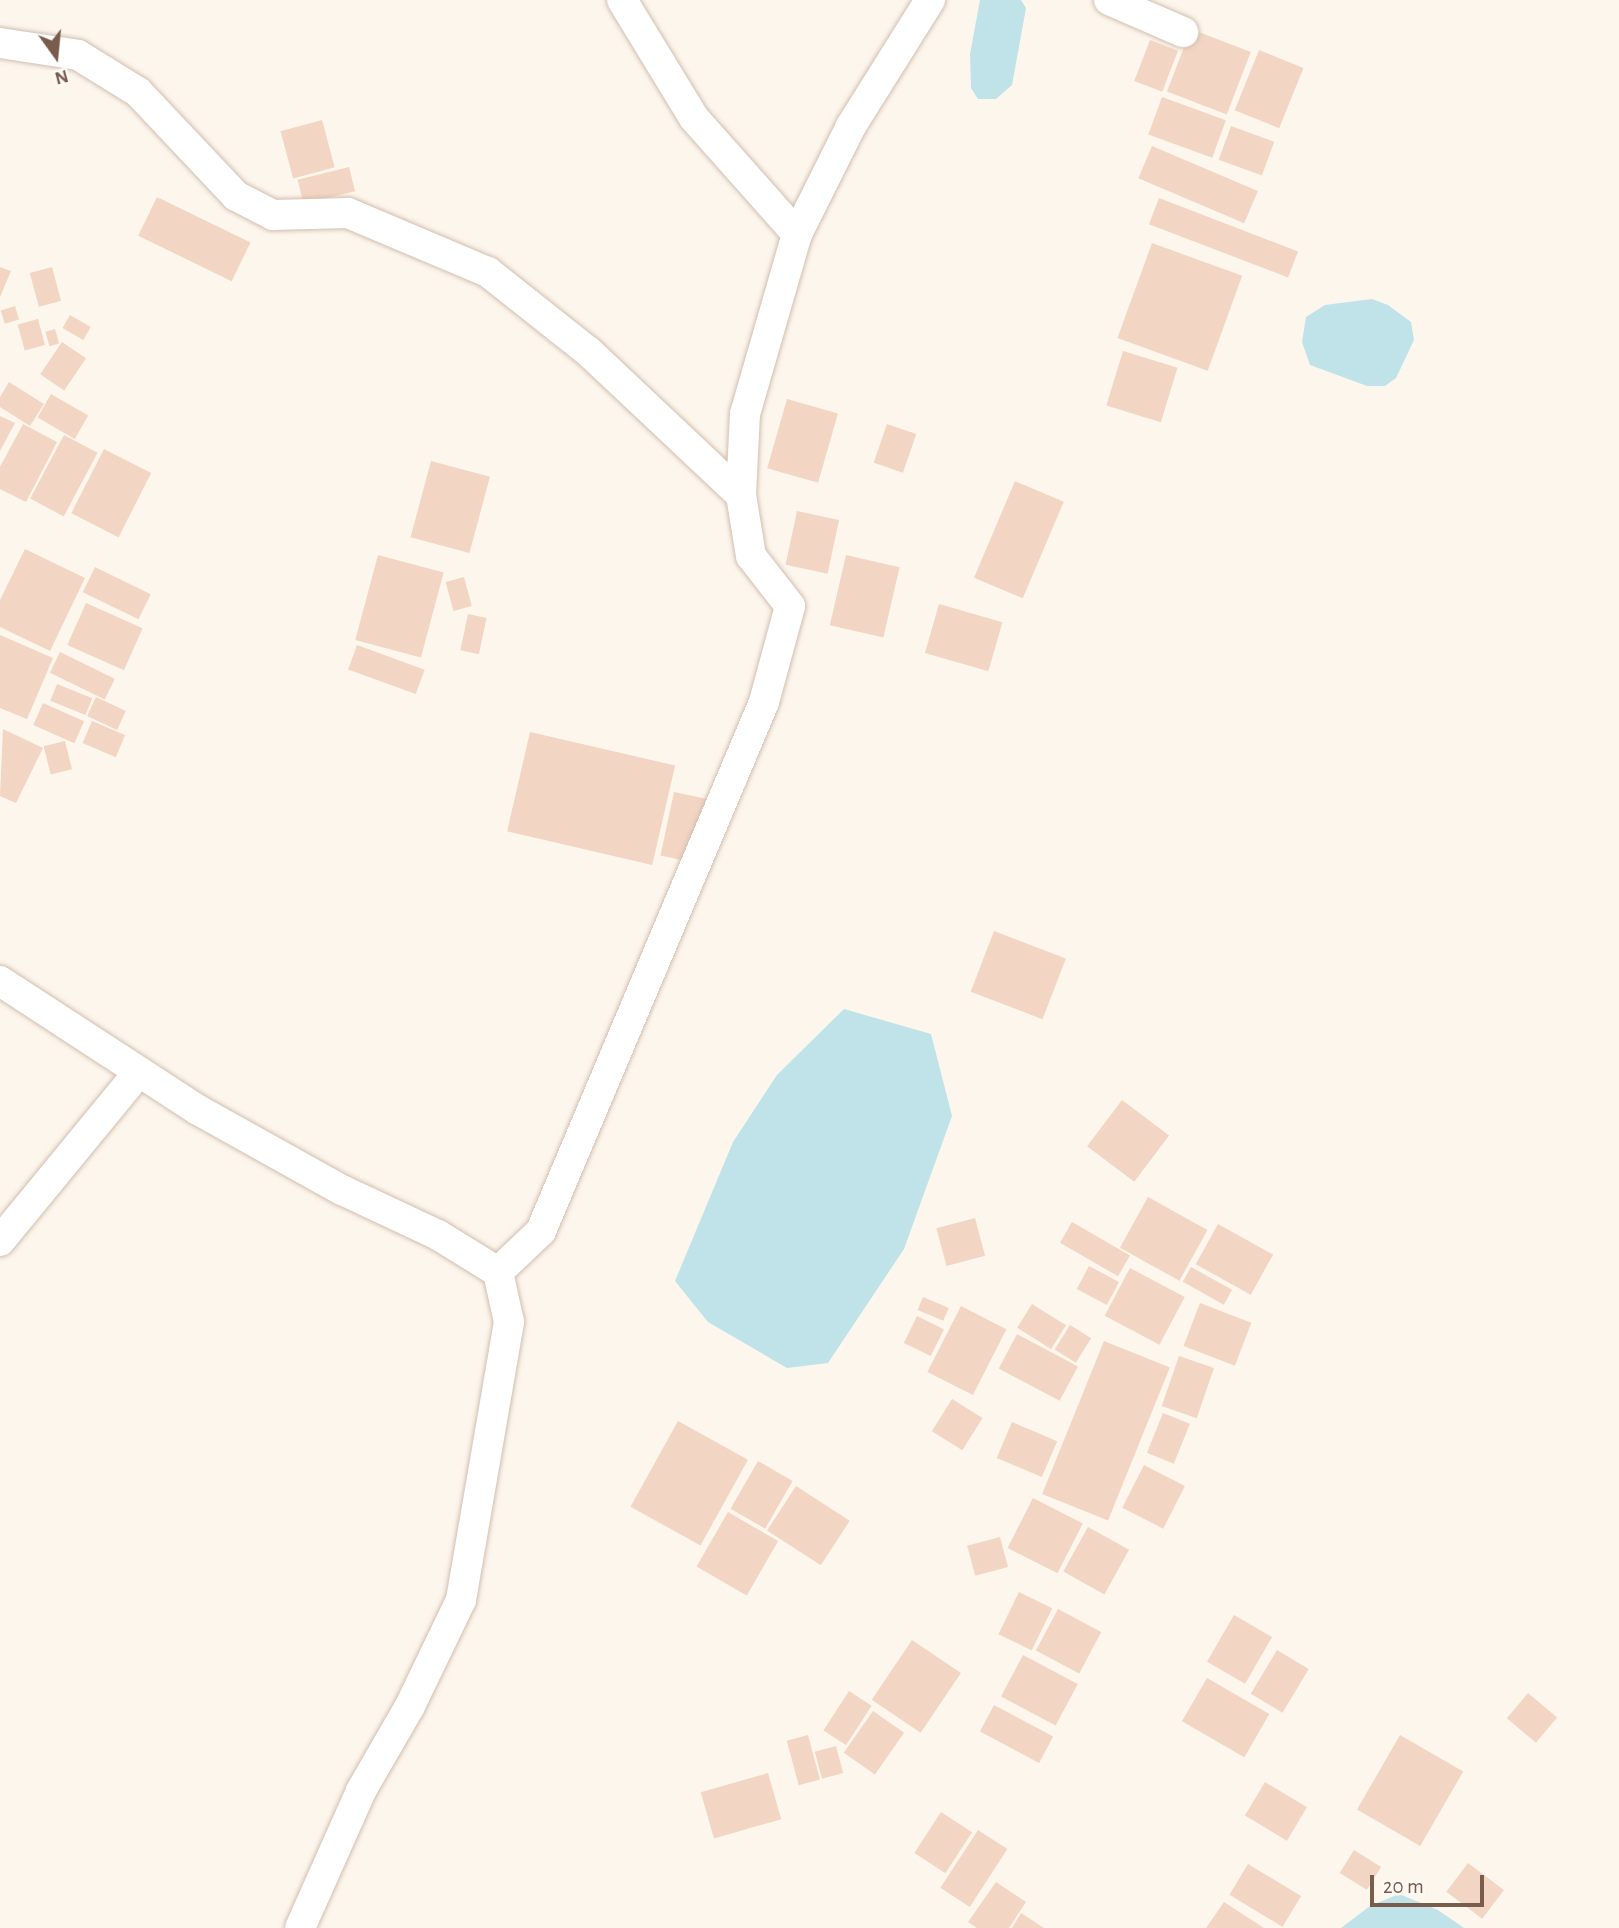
<!DOCTYPE html>
<style>
body{margin:0}
#map{position:relative;width:1619px;height:1928px;overflow:hidden;background:#fdf6ec;font-family:"Alegreya Sans",sans-serif}
div>[style]{position:absolute}
.water>*{inset:0;background:#bfe3e8}
.building>*{inset:0;background:#f3d5c3;transform-origin:0 0}
.roads{filter:drop-shadow(0 0 2px #d1beb0) drop-shadow(0 0 2px #d1beb0)}
.street>*{height:30px;margin:-15px;padding:0 15px;transform-origin:15px;border-radius:15px;background:#fff}
span{translate:-50% -50%;white-space:nowrap;text-align:center;line-height:1.15;-webkit-text-stroke:6px #fffaf3;paint-order:stroke}
.north{position:absolute;left:21px;top:21px;width:70px;height:70px;-webkit-text-stroke:5px #fffaf3;paint-order:stroke;rotate:165deg;font-size:19px;font-weight:700;line-height:28px;text-align:center;color:#7a5c4d}
.north::after{content:'';display:block;margin:auto;width:24px;height:32px;background:#7a5c4d;clip-path:polygon(50% 0,100% 100%,50% 72%,0 100%)}
.scale{position:absolute;left:1370px;top:1875px;width:114px;height:32px;box-sizing:border-box;border:4px solid #7a5c4d;border-top:0;padding-left:9px;font-size:21px;line-height:24px;white-space:nowrap;color:#7a5c4d;-webkit-text-stroke:5px #fffaf3;paint-order:stroke}
</style>
<div id="map">
<div class="water">
<i style="clip-path:polygon(980px 0,1021px 0,1026px 8px,1012px 85px,996px 99px,978px 99px,971px 88px,970px 54px)"></i>
<i style="clip-path:polygon(1372px 299px,1388px 305px,1411px 322px,1414px 340px,1396px 378px,1385px 386px,1367px 386px,1310px 365px,1302px 342px,1306px 317px,1325px 305px)"></i>
<i style="clip-path:polygon(844px 1009px,931px 1034px,952px 1116px,904px 1249px,828px 1363px,787px 1368px,708px 1322px,675px 1281px,733px 1142px,777px 1075px)"></i>
<i style="clip-path:polygon(1399px 1894px,1438px 1910px,1464px 1928px,1341px 1928px,1370px 1906px)"></i>
</div>
<div class="building">
<i style="left:1191px;top:29px;width:64px;height:67px;rotate:21deg"></i>
<i style="left:1150px;top:40px;width:30px;height:44px;rotate:21deg"></i>
<i style="left:1259px;top:50px;width:48px;height:65px;rotate:22deg"></i>
<i style="left:1162px;top:97px;width:68px;height:40px;rotate:20deg"></i>
<i style="left:322px;top:120px;width:49px;height:43px;rotate:75deg"></i>
<i style="left:1231px;top:126px;width:46px;height:36px;rotate:20deg"></i>
<i style="left:1152px;top:146px;width:115px;height:35px;rotate:23deg"></i>
<i style="left:349px;top:167px;width:25px;height:53px;rotate:76deg"></i>
<i style="left:157px;top:197px;width:104px;height:43px;rotate:26deg"></i>
<i style="left:1159px;top:198px;width:149px;height:28px;rotate:21deg"></i>
<i style="left:1152px;top:243px;width:96px;height:101px;rotate:20deg"></i>
<i style="clip-path:polygon(0 267px,11px 271px,0 297px)"></i>
<i style="left:52px;top:267px;width:35px;height:23px;rotate:75deg"></i>
<i style="left:15px;top:306px;width:14px;height:15px;rotate:73deg"></i>
<i style="left:70px;top:315px;width:24px;height:15px;rotate:30deg"></i>
<i style="left:38px;top:319px;width:27px;height:21px;rotate:75deg"></i>
<i style="left:55px;top:329px;width:15px;height:10px;rotate:74deg"></i>
<i style="left:62px;top:342px;width:29px;height:39px;rotate:34deg"></i>
<i style="left:1123px;top:351px;width:57px;height:57px;rotate:17deg"></i>
<i style="clip-path:polygon(9px 382px,44px 404px,30px 426px,0 407px,0 397px)"></i>
<i style="left:51px;top:394px;width:43px;height:27px;rotate:30deg"></i>
<i style="left:787px;top:399px;width:53px;height:72px;rotate:16deg"></i>
<i style="clip-path:polygon(0 416px,15px 423px,0 451px)"></i>
<i style="clip-path:polygon(23px 424px,57px 442px,26px 502px,0 489px,0 467px)"></i>
<i style="left:887px;top:424px;width:31px;height:41px;rotate:19deg"></i>
<i style="left:64px;top:435px;width:38px;height:72px;rotate:28deg"></i>
<i style="left:104px;top:449px;width:53px;height:72px;rotate:27deg"></i>
<i style="left:431px;top:461px;width:61px;height:79px;rotate:15deg"></i>
<i style="left:1015px;top:481px;width:53px;height:105px;rotate:23deg"></i>
<i style="left:797px;top:511px;width:43px;height:55px;rotate:12deg"></i>
<i style="clip-path:polygon(25px 549px,85px 578px,50px 651px,0 627px,0 600px)"></i>
<i style="left:378px;top:555px;width:68px;height:88px;rotate:15deg"></i>
<i style="left:846px;top:555px;width:55px;height:72px;rotate:13deg"></i>
<i style="left:95px;top:567px;width:62px;height:28px;rotate:26deg"></i>
<i style="left:464px;top:577px;width:30px;height:19px;rotate:75deg"></i>
<i style="left:86px;top:603px;width:62px;height:46px;rotate:24deg"></i>
<i style="left:939px;top:604px;width:66px;height:51px;rotate:16deg"></i>
<i style="left:468px;top:614px;width:19px;height:37px;rotate:12deg"></i>
<i style="clip-path:polygon(0 635px,53px 658px,27px 719px,0 708px)"></i>
<i style="left:357px;top:645px;width:72px;height:26px;rotate:20deg"></i>
<i style="left:60px;top:652px;width:61px;height:23px;rotate:26deg"></i>
<i style="left:57px;top:684px;width:38px;height:18px;rotate:22deg"></i>
<i style="left:96px;top:697px;width:33px;height:21px;rotate:25deg"></i>
<i style="left:43px;top:703px;width:45px;height:24px;rotate:24deg"></i>
<i style="left:92px;top:721px;width:36px;height:24px;rotate:23deg"></i>
<i style="clip-path:polygon(3px 729px,43px 748px,16px 803px,0 796px)"></i>
<i style="left:530px;top:732px;width:149px;height:102px;rotate:13deg"></i>
<i style="left:65px;top:741px;width:29px;height:22px;rotate:76deg"></i>
<i style="left:674px;top:792px;width:33px;height:65px;rotate:12deg"></i>
<i style="left:994px;top:931px;width:77px;height:65px;rotate:21deg"></i>
<i style="left:1122px;top:1100px;width:59px;height:58px;rotate:37deg"></i>
<i style="left:1148px;top:1197px;width:68px;height:58px;rotate:29deg"></i>
<i style="left:975px;top:1218px;width:39px;height:40px;rotate:75deg"></i>
<i style="left:1072px;top:1222px;width:67px;height:24px;rotate:30deg"></i>
<i style="left:1218px;top:1224px;width:63px;height:46px;rotate:29deg"></i>
<i style="left:1089px;top:1266px;width:34px;height:26px;rotate:28deg"></i>
<i style="left:1191px;top:1267px;width:47px;height:17px;rotate:29deg"></i>
<i style="left:1130px;top:1268px;width:62px;height:54px;rotate:28deg"></i>
<i style="left:923px;top:1297px;width:28px;height:14px;rotate:23deg"></i>
<i style="left:1200px;top:1303px;width:55px;height:46px;rotate:21deg"></i>
<i style="left:1032px;top:1304px;width:40px;height:28px;rotate:32deg"></i>
<i style="left:961px;top:1306px;width:51px;height:74px;rotate:27deg"></i>
<i style="left:917px;top:1316px;width:30px;height:30px;rotate:26deg"></i>
<i style="left:1070px;top:1325px;width:25px;height:29px;rotate:32deg"></i>
<i style="left:1017px;top:1334px;width:69px;height:39px;rotate:28deg"></i>
<i style="left:1104px;top:1341px;width:71px;height:165px;rotate:22deg"></i>
<i style="left:1179px;top:1356px;width:37px;height:53px;rotate:19deg"></i>
<i style="left:952px;top:1399px;width:36px;height:38px;rotate:32deg"></i>
<i style="left:1163px;top:1413px;width:29px;height:43px;rotate:22deg"></i>
<i style="left:678px;top:1421px;width:80px;height:98px;rotate:29deg"></i>
<i style="left:1012px;top:1422px;width:49px;height:39px;rotate:23deg"></i>
<i style="left:758px;top:1461px;width:40px;height:55px;rotate:30deg"></i>
<i style="left:1144px;top:1465px;width:46px;height:48px;rotate:27deg"></i>
<i style="left:796px;top:1486px;width:64px;height:53px;rotate:33deg"></i>
<i style="left:1033px;top:1498px;width:56px;height:56px;rotate:27deg"></i>
<i style="left:728px;top:1512px;width:58px;height:63px;rotate:30deg"></i>
<i style="left:1088px;top:1527px;width:47px;height:51px;rotate:29deg"></i>
<i style="left:1000px;top:1537px;width:31px;height:34px;rotate:75deg"></i>
<i style="left:1019px;top:1592px;width:37px;height:47px;rotate:26deg"></i>
<i style="left:1058px;top:1609px;width:49px;height:47px;rotate:28deg"></i>
<i style="left:1234px;top:1615px;width:44px;height:54px;rotate:30deg"></i>
<i style="left:912px;top:1640px;width:59px;height:72px;rotate:34deg"></i>
<i style="left:1277px;top:1650px;width:37px;height:51px;rotate:31deg"></i>
<i style="left:1023px;top:1655px;width:62px;height:47px;rotate:28deg"></i>
<i style="left:1207px;top:1678px;width:72px;height:50px;rotate:30deg"></i>
<i style="left:849px;top:1691px;width:27px;height:47px;rotate:33deg"></i>
<i style="left:1528px;top:1693px;width:38px;height:33px;rotate:40deg"></i>
<i style="left:994px;top:1705px;width:67px;height:30px;rotate:28deg"></i>
<i style="left:873px;top:1711px;width:38px;height:51px;rotate:35deg"></i>
<i style="left:808px;top:1735px;width:46px;height:22px;rotate:75deg"></i>
<i style="left:1400px;top:1735px;width:73px;height:86px;rotate:30deg"></i>
<i style="left:836px;top:1746px;width:28px;height:22px;rotate:75deg"></i>
<i style="left:768px;top:1773px;width:48px;height:70px;rotate:74deg"></i>
<i style="left:1265px;top:1782px;width:49px;height:39px;rotate:31deg"></i>
<i style="left:941px;top:1812px;width:37px;height:49px;rotate:33deg"></i>
<i style="left:978px;top:1830px;width:35px;height:69px;rotate:33deg"></i>
<i style="left:1354px;top:1850px;width:32px;height:27px;rotate:32deg"></i>
<i style="left:1468px;top:1863px;width:45px;height:36px;rotate:37deg"></i>
<i style="left:1248px;top:1864px;width:62px;height:36px;rotate:31deg"></i>
<i style="clip-path:polygon(996px 1882px,1026px 1902px,1009px 1928px,977px 1928px,968px 1922px)"></i>
<i style="clip-path:polygon(1224px 1902px,1264px 1928px,1206px 1928px)"></i>
<i style="clip-path:polygon(1021px 1913px,1044px 1928px,1012px 1928px)"></i>
</div>
<div class="roads">
<div class="street">
<i style="left:622px;top:0;width:138px;rotate:58.6deg"></i>
<i style="left:694px;top:118px;width:155px;rotate:48.4deg"></i>
<i style="left:1109px;top:0;width:81px;rotate:23.4deg"></i>
<i style="left:0;top:43px;width:79px;rotate:8.7deg"></i>
<i style="left:78px;top:55px;width:70px;rotate:31.7deg"></i>
<i style="left:138px;top:92px;width:143px;rotate:46.7deg"></i>
<i style="left:236px;top:196px;width:42px;rotate:27.2deg"></i>
<i style="left:273px;top:215px;width:75px;rotate:-1.5deg"></i>
<i style="left:348px;top:213px;width:152px;rotate:22.9deg"></i>
<i style="left:488px;top:272px;width:129px;rotate:38.4deg"></i>
<i style="left:589px;top:352px;width:209px;rotate:43.3deg"></i>
<i style="left:0;top:981px;width:236px;rotate:33.1deg"></i>
<i style="left:198px;top:1110px;width:165px;rotate:29.1deg"></i>
<i style="left:342px;top:1190px;width:106px;rotate:25.1deg"></i>
<i style="left:438px;top:1235px;width:70px;rotate:31.7deg"></i>
<i style="left:498px;top:1272px;width:51px;rotate:77.6deg"></i>
<i style="left:509px;top:1322px;width:282px;rotate:99.8deg"></i>
<i style="left:461px;top:1600px;width:118px;rotate:115.7deg"></i>
<i style="left:410px;top:1706px;width:98px;rotate:120deg"></i>
<i style="left:361px;top:1791px;width:150px;rotate:114deg"></i>
<i style="left:0;top:1241px;width:219px;rotate:-50.6deg"></i>
<i style="left:498px;top:1272px;width:59px;rotate:-43.6deg"></i>
<i style="left:541px;top:1231px;width:574px;rotate:-67.14deg"></i>
<i style="left:764px;top:702px;width:99px;rotate:-74.8deg"></i>
<i style="left:790px;top:606px;width:63px;rotate:-128deg"></i>
<i style="left:751px;top:556px;width:62px;rotate:-99.3deg"></i>
<i style="left:741px;top:495px;width:81px;rotate:-87.2deg"></i>
<i style="left:745px;top:414px;width:187px;rotate:-73.9deg"></i>
<i style="left:797px;top:234px;width:121px;rotate:-63.4deg"></i>
<i style="left:851px;top:126px;width:149px;rotate:-57.9deg"></i>
</div>
</div>
<div class="north">N</div>
<div class="scale">20 m</div>
</div>
